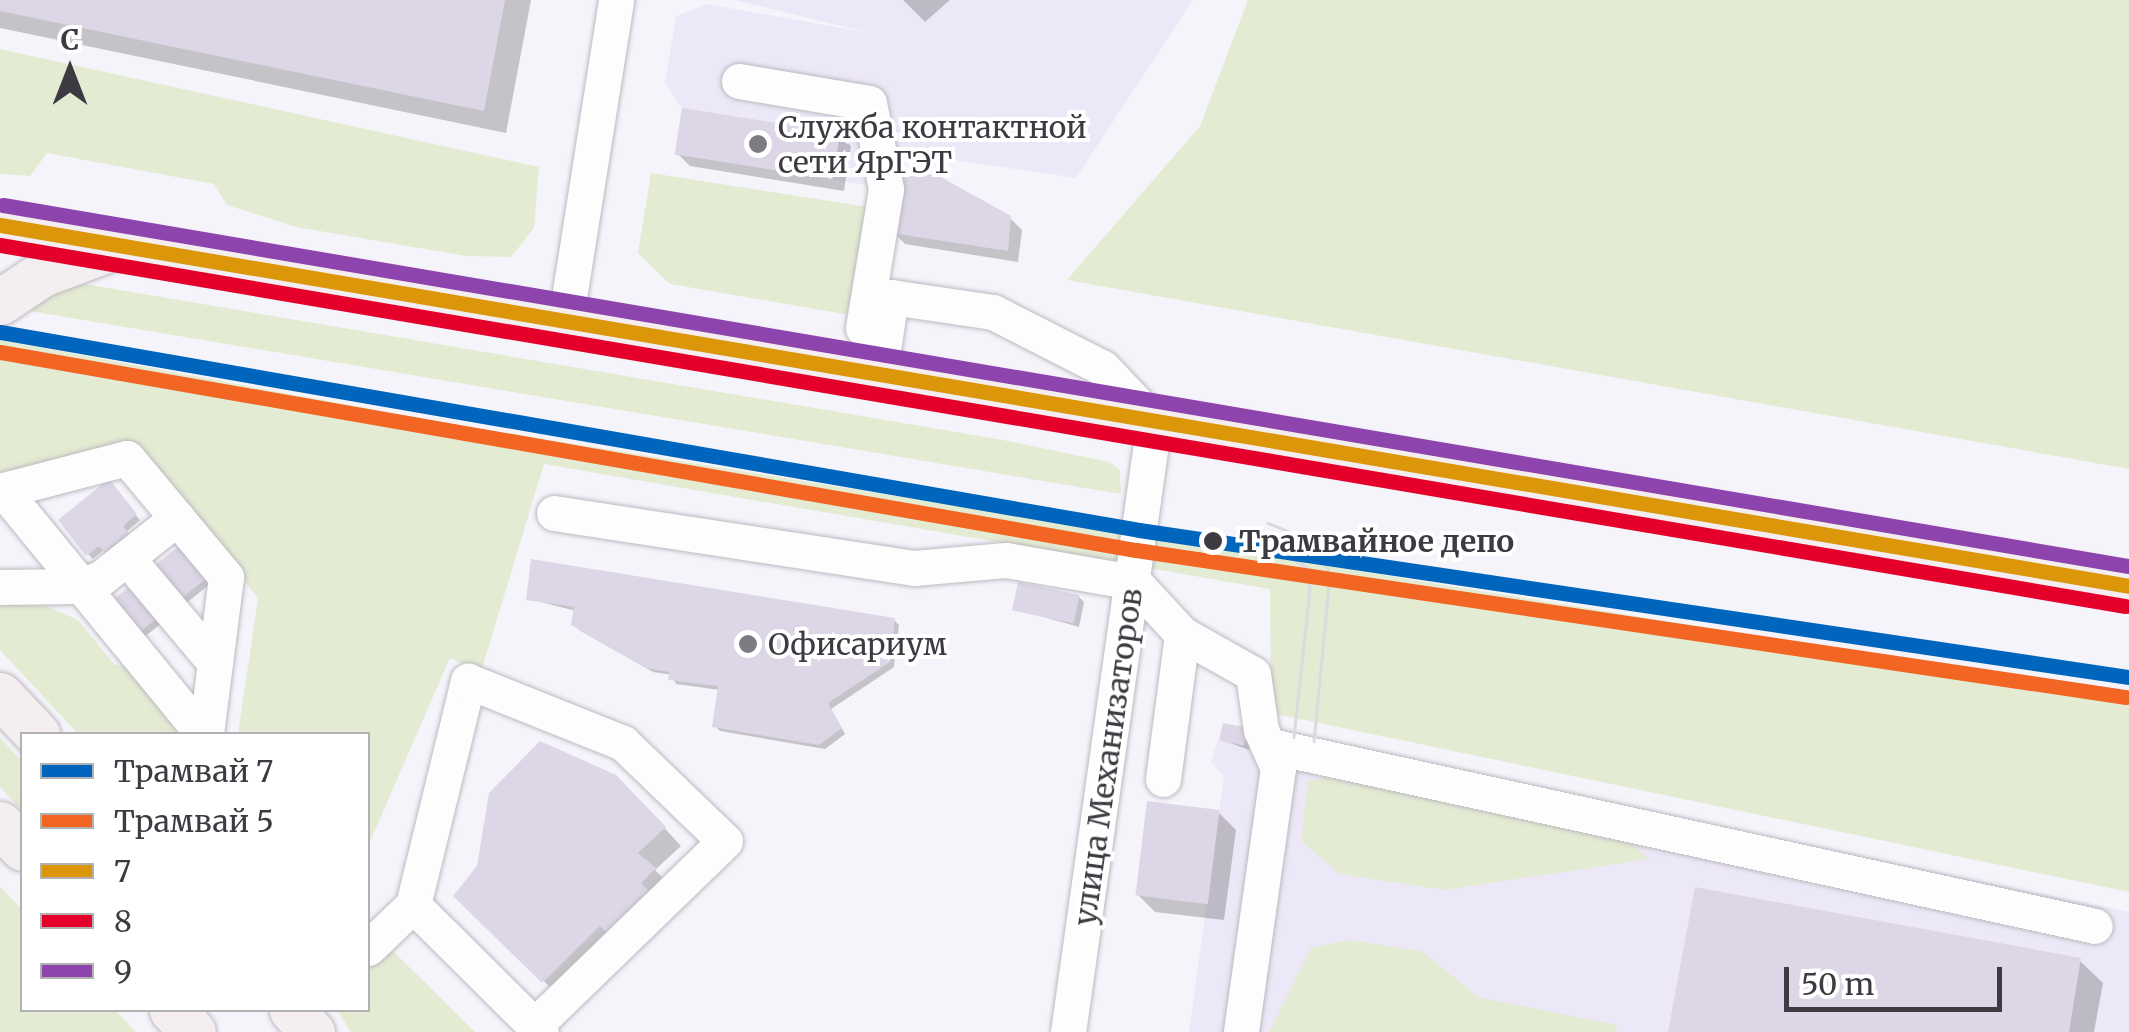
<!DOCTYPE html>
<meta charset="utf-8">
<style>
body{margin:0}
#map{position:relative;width:2129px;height:1032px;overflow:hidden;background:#f6f4fb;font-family:Merriweather,serif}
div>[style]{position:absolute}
.built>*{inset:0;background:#ede8f7}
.green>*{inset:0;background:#e4ebd3}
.shadow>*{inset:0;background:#0003}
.building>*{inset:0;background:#dcd6e7;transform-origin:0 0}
.roads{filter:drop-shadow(0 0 2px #bcbac0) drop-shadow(0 0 2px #bcbac0)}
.minor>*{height:35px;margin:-17.5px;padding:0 17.5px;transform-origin:17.5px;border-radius:17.5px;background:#fefdfe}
.major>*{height:45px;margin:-22.5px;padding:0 22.5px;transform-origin:22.5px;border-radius:22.5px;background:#f5eef0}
.tram>*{height:2.5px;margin:-1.25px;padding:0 1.25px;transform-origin:1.25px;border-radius:1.25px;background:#dcdadd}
.bus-1>*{height:15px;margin:-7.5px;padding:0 7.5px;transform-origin:7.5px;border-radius:7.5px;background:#db960a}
.bus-2>*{height:15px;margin:-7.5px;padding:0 7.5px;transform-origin:7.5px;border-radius:7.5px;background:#e4002b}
.bus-3>*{height:15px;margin:-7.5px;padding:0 7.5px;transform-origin:7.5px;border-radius:7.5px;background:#8e44ad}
.tram-1>*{height:15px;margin:-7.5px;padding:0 7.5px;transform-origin:7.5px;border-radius:7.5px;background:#0065bd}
.tram-2>*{height:15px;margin:-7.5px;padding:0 7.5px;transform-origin:7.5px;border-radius:7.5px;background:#f26522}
.dots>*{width:28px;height:28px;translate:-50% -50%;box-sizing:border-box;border:5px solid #fff;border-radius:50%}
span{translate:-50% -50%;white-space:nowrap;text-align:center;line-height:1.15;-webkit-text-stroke:8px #fff;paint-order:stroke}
.poi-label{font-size:30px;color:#3d3b41}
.left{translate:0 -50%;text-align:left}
.stop-label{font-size:30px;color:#3d3b41;font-weight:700}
.street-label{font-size:30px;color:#3d3b41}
.legend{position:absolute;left:20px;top:732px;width:350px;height:280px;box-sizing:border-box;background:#fff;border:2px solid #b1b1b3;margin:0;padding:12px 18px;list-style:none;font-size:30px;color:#3d3b41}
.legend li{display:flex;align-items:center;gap:20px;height:50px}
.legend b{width:50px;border:2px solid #b1b1b3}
.north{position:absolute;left:20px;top:20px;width:100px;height:100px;-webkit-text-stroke:8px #fff;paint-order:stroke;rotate:0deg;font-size:28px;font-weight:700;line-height:40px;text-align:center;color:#3d3b41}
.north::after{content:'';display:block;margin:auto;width:35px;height:45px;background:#3d3b41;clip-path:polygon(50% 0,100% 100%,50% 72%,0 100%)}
.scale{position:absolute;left:1784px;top:967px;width:218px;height:45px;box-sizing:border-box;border:5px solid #3d3b41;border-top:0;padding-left:12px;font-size:30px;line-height:35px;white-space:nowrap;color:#3d3b41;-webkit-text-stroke:8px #fff;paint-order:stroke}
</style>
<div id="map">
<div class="built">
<i style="clip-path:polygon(734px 0,1193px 0,1076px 178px,914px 154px,901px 170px,898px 190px,676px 155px,682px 108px,665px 83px,676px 16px,707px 4px,870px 33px)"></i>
<i style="clip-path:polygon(1223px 723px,2129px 912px,2129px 1032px,1189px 1032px,1224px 777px,1211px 762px)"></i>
</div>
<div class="green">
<i style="clip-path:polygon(1248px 0,2129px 0,2129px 469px,1067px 280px,1200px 126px)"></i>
<i style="clip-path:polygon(0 49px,539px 167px,534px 228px,511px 257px,466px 256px,296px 227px,227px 205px,214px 184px,47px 153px,30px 176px,0 174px)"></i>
<i style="clip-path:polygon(651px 173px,868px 207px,856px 316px,670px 284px,638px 253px)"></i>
<i style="clip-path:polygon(61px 280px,1003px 440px,1109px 462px,1120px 470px,1121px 494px,18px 309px)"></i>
<i style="clip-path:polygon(0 340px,458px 425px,2129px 696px,2129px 892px,1271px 713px,1270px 589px,544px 464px,481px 672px,450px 658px,368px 846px,368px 734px,238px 734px,258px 598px,130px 442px,0 474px)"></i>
<i style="clip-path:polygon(0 601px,35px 601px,78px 620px,114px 664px,132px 670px,178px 734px,78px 734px,0 650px)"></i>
<i style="clip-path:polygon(0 738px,22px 761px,22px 811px,0 787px)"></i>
<i style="clip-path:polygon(1337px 773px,1626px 839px,1649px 859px,1444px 890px,1340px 874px,1301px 841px,1308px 782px)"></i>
<i style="clip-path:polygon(0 886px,22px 910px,22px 1010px,115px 1010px,136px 1032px,0 1032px)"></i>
<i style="clip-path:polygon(1349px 940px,1422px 951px,1478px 997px,1617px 1025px,1616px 1032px,1269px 1032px,1311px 948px)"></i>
<i style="clip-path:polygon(382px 951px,394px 952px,475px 1032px,351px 1032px,337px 1010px,368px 1010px,368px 965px)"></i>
</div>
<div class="shadow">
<i style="clip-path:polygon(0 0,531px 0,506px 133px,0 28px)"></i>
<i style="clip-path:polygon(903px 0,950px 0,925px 22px)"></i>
<i style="clip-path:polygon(839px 135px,851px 146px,844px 191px,690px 166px,678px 154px)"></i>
<i style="clip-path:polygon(1010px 218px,1022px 230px,1018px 262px,905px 244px,893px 232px)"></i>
<i style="clip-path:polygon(114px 488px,140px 520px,126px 532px,156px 568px,180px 548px,210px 584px,137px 643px,134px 585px,105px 549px,93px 559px,88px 554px)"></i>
<i style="clip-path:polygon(1079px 597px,1084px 602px,1079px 627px,1015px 609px)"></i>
<i style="clip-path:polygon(529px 599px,894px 620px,899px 625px,894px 667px,831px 709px,845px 734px,825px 749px,720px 731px,715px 726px,720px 690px,676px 684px,672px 675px,653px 672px,579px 630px,576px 611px)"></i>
<i style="clip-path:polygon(1252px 735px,1249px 750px,1222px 740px)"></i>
<i style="clip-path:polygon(634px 795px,681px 846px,655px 870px,671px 886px,561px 998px,457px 895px)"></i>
<i style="clip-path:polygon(1218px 812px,1236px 830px,1224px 920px,1155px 912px,1137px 894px)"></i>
<i style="clip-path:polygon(2080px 961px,2103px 983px,2094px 1032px,1671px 1032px)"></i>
</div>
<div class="building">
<i style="clip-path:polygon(0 0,505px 0,484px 111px,0 11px)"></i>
<i style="left:682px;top:108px;width:160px;height:47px;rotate:9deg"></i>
<i style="clip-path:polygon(901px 170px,939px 176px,1011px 216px,1008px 251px,891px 233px)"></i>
<i style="clip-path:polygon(109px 479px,137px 514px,123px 526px,155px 565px,180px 545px,207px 578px,130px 640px,104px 607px,131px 585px,99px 546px,86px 556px,58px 520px)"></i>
<i style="clip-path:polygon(531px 559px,895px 618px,890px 662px,828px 703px,842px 728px,819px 745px,712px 727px,718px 686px,668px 680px,669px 672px,646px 668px,571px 625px,574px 607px,526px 600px)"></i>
<i style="left:1018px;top:582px;width:63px;height:29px;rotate:12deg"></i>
<i style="left:1223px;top:723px;width:25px;height:18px;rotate:11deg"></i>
<i style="clip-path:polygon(540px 741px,616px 775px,666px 827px,638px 853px,656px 868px,641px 883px,655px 897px,613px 938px,600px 926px,542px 983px,453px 896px,477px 866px,489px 793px)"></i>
<i style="left:1147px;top:801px;width:73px;height:95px;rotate:7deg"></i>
<i style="clip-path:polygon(1695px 887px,2081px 958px,2069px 1032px,1668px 1032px)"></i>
</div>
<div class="roads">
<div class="minor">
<i style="left:739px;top:81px;width:132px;rotate:9.6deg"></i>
<i style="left:869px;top:103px;width:88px;rotate:78.8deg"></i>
<i style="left:886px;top:189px;width:141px;rotate:99.4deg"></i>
<i style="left:565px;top:323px;width:327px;rotate:-81deg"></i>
<i style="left:879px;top:377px;width:81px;rotate:-81.5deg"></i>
<i style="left:891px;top:297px;width:103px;rotate:8.4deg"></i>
<i style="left:993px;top:312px;width:123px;rotate:27deg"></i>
<i style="left:1103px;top:368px;width:74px;rotate:46.6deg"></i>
<i style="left:1154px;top:422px;width:616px;rotate:98.02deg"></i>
<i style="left:3px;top:490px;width:315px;rotate:50.7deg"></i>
<i style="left:0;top:491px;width:131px;rotate:-14.6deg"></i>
<i style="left:127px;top:458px;width:155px;rotate:50.2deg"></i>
<i style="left:226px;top:577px;width:158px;rotate:97.3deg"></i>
<i style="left:554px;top:513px;width:364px;rotate:8.7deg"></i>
<i style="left:914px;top:568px;width:92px;rotate:-5deg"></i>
<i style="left:1006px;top:560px;width:130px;rotate:9.8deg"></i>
<i style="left:1134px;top:582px;width:71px;rotate:47.3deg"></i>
<i style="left:1182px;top:634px;width:81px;rotate:29.4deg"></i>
<i style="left:1253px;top:674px;width:57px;rotate:81.9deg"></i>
<i style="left:1261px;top:730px;width:42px;rotate:65.9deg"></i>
<i style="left:1278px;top:768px;width:267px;rotate:98deg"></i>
<i style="left:127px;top:558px;width:137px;rotate:50deg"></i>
<i style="left:0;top:587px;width:78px;rotate:-0.7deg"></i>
<i style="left:78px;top:586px;width:24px;rotate:-19deg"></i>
<i style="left:101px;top:578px;width:97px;rotate:-38.3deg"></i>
<i style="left:1271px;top:746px;width:843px;rotate:12.32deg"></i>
<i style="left:1163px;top:779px;width:146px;rotate:-82.5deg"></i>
<i style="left:413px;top:905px;width:231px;rotate:-76.2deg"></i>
<i style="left:468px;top:681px;width:167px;rotate:21.8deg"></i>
<i style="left:623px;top:743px;width:141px;rotate:43.9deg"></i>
<i style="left:725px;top:841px;width:264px;rotate:135.9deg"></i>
<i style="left:368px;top:948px;width:62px;rotate:-43.7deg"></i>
<i style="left:413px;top:905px;width:180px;rotate:44.8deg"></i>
</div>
<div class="major">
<i style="left:0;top:225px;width:2159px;rotate:9.62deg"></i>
<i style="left:0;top:302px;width:50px;rotate:-33.7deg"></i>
<i style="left:42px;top:274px;width:77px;rotate:-20.6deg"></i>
<i style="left:0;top:695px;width:54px;rotate:46.5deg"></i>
<i style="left:0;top:824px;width:33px;rotate:47deg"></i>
<i style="left:172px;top:1010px;width:30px;rotate:46deg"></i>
<i style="left:292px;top:1010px;width:30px;rotate:48deg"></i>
</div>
</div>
<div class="tram">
<i style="left:1268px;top:523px;width:38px;rotate:22deg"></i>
<i style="left:1303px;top:537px;width:25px;rotate:42deg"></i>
<i style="left:1322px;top:554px;width:23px;rotate:70deg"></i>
<i style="left:1330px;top:576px;width:166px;rotate:95.5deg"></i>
<i style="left:1265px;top:545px;width:47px;rotate:27.6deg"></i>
<i style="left:1307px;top:567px;width:23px;rotate:83deg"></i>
<i style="left:1310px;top:590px;width:148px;rotate:96.2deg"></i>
</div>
<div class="bus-1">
<i style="left:0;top:225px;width:2159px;rotate:9.62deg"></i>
</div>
<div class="bus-2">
<i style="left:0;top:245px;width:2156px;rotate:9.64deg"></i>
</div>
<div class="bus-3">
<i style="left:3px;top:205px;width:2156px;rotate:9.64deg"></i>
</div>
<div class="tram-1">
<i style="left:0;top:332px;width:1156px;rotate:9.86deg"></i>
<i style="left:1139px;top:530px;width:1001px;rotate:8.45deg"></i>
</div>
<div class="tram-2">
<i style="left:0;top:352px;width:1153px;rotate:9.89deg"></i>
<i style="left:1136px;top:550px;width:1001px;rotate:8.45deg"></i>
</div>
<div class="dots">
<i style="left:758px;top:144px;background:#7e7c82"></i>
<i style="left:1213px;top:541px;background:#3d3b41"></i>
<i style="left:748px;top:644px;background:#7e7c82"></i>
</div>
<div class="poi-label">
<span class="left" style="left:778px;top:144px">Служба контактной<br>сети ЯрГЭТ</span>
<span class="left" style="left:768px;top:644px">Офисариум</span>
</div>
<div class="stop-label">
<span class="left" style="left:1239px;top:541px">Трамвайное депо</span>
</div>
<div class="street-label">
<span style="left:1108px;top:757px;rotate:-82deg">улица Механизаторов</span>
</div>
<ul class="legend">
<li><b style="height:12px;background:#0065bd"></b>Трамвай 7</li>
<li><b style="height:12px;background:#f26522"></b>Трамвай 5</li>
<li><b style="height:12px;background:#db960a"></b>7</li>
<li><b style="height:12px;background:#e4002b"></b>8</li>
<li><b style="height:12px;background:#8e44ad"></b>9</li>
</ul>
<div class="north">С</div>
<div class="scale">50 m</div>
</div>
